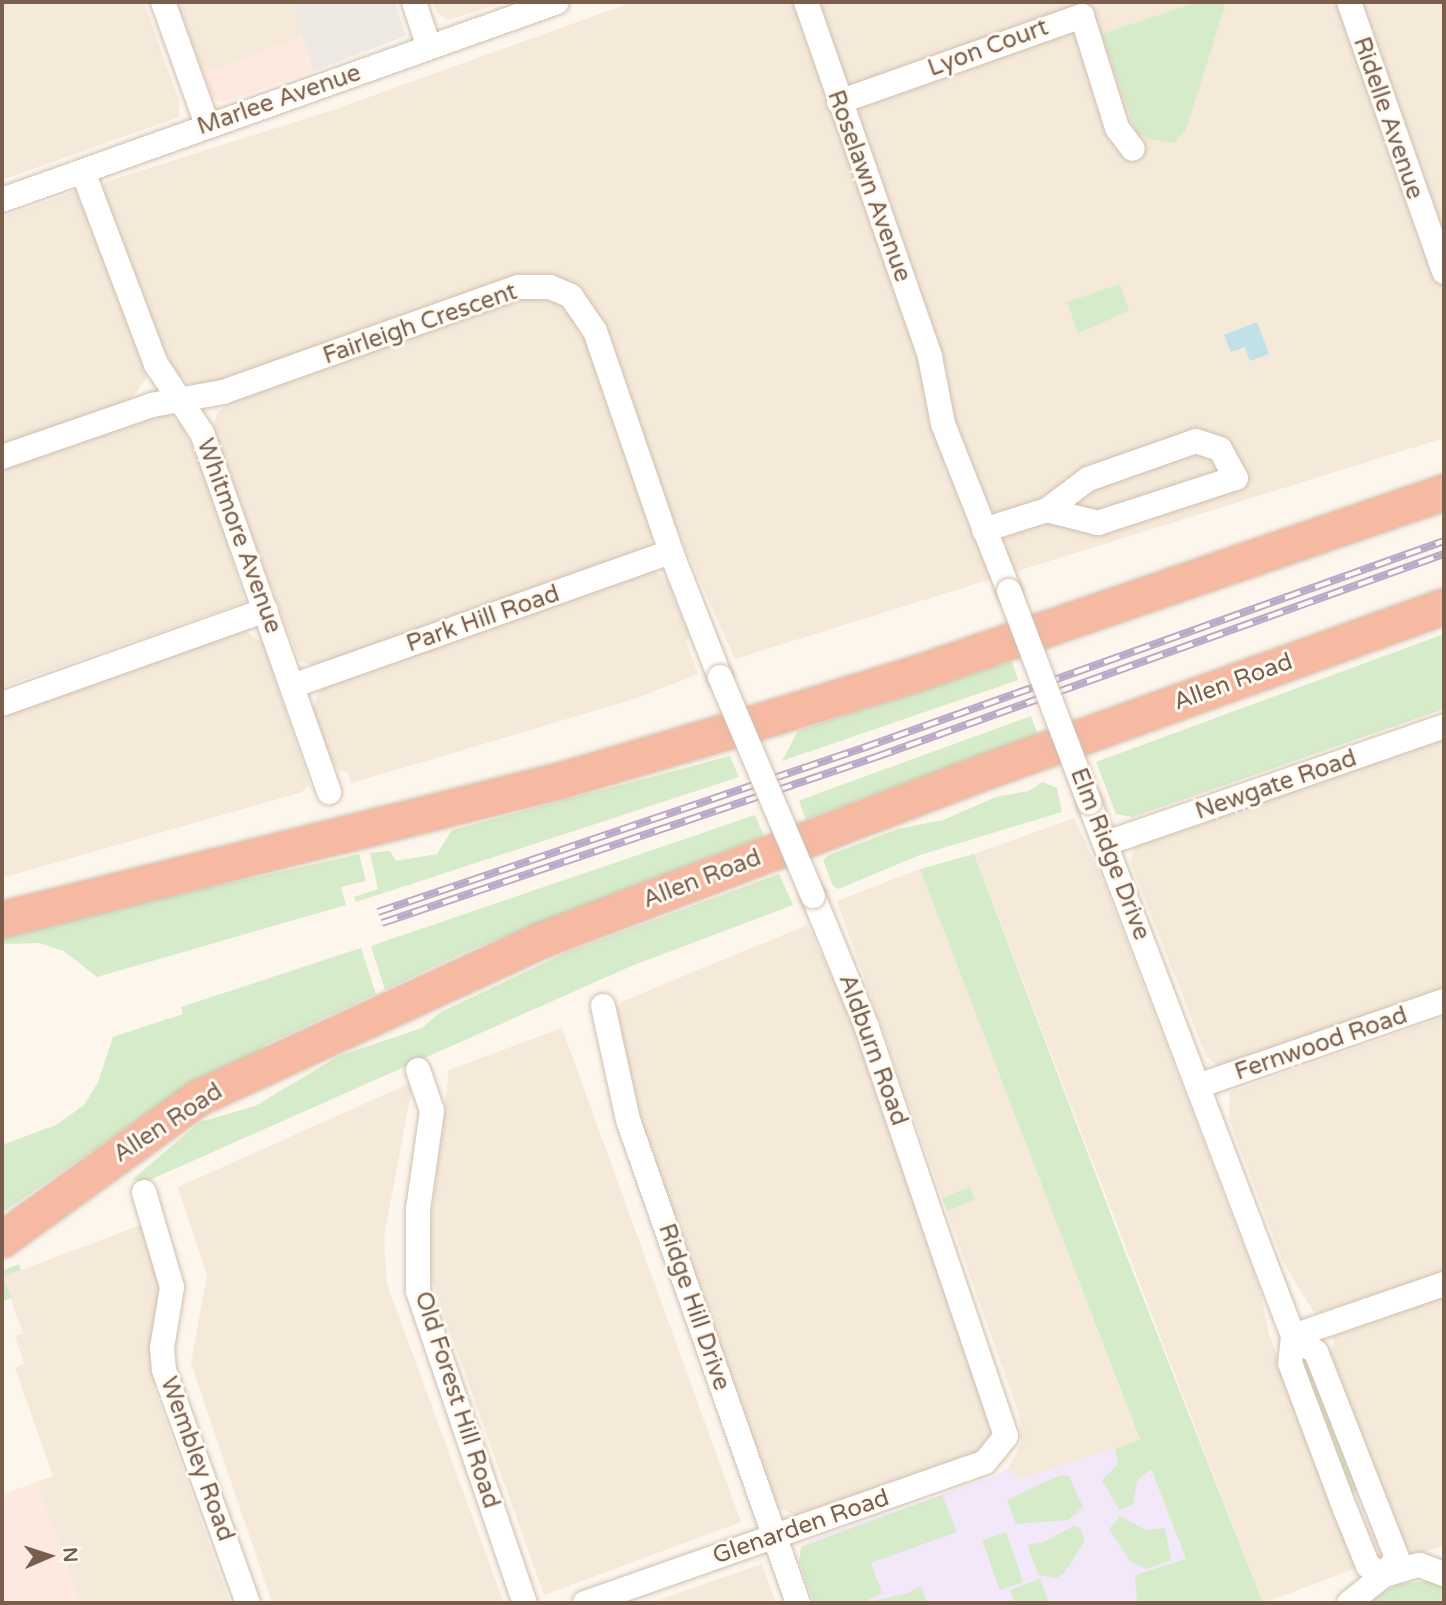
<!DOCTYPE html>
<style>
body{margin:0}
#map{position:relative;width:1446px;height:1605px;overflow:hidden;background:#fdf6ec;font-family:"Varela Round",sans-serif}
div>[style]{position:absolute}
.residential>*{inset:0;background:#f5e9da}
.commercial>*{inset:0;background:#fde9e0}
.industrial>*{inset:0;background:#efe9e4}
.education>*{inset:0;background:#f3e8fa}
.green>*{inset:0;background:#d6ebc9;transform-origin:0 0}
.water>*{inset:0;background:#bfe1e7}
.roads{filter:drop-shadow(0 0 2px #d0bfb0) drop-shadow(0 0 2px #d0bfb0)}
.minor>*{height:24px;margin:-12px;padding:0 12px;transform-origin:12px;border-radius:12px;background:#fff}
.highway>*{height:35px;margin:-17.5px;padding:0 17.5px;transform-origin:17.5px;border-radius:17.5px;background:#f6baa3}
.rail>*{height:8px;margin-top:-4px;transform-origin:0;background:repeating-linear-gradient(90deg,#fffaf2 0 16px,#baa8c8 0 32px);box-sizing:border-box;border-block:2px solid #baa8c8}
.bridges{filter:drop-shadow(0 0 2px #d0bfb0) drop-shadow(0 0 2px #d0bfb0)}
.minor-bridge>*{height:24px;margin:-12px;padding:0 12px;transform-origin:12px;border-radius:12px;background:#fff}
span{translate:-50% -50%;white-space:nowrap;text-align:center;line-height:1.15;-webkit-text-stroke:6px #fffaf2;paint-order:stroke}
.street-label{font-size:24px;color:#795e4d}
.frame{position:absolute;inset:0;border:4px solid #795e4d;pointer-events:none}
.north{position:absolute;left:14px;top:1521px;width:70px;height:70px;-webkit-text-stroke:5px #fffaf2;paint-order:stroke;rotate:87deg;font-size:19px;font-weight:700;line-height:28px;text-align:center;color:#795e4d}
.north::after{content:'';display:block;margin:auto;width:24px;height:32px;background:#795e4d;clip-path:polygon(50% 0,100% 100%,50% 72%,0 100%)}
</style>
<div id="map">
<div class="residential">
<i style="clip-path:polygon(2px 2px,144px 2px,179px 101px,179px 117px,2px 180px)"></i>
<i style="clip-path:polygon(177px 2px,290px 2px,302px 37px,203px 74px)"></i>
<i style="clip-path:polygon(433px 2px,507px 2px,448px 20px,437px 13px)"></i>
<i style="clip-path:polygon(633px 2px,1444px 2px,1444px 438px,735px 659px,675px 525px,600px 317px,584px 294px,560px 279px,218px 382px,191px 384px,177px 374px,156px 336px,103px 191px,105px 182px,333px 110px)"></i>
<i style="clip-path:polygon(76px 191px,82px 196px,147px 377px,130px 401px,2px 446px,2px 217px)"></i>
<i style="clip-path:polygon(525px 297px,560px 303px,585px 334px,653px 534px,648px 547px,317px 666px,300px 662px,212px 433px,217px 413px,234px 399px)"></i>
<i style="clip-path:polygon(153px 415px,169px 415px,182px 425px,208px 479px,245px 602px,2px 687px,2px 469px)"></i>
<i style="clip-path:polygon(653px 570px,667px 579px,690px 637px,686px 640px,698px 674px,637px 698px,352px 783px,348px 773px,338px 770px,331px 761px,313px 710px,319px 689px)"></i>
<i style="clip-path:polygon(242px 629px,263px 643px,305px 770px,309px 784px,302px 792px,2px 878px,2px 715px)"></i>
<i style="clip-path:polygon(1444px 735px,1444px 991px,1219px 1067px,1206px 1056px,1131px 864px,1134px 846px)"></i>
<i style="clip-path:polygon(1074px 818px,1102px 878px,1259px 1286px,1269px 1334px,1352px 1551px,1354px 1569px,1263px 1603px,974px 854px)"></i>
<i style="clip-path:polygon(920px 869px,1140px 1441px,1018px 1480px,1009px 1467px,1021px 1443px,1019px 1414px,837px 901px)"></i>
<i style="clip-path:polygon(807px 925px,855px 1026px,993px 1435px,979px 1452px,795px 1515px,777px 1507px,646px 1140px,613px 1022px,621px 1002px)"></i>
<i style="clip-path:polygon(1444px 1017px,1444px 1271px,1315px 1314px,1283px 1262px,1229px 1120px,1230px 1092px)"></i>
<i style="clip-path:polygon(562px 1028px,741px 1522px,544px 1595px,426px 1264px,449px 1070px)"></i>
<i style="clip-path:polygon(413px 1082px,384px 1237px,387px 1284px,504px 1603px,272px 1603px,191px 1363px,207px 1275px,178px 1187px)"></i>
<i style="clip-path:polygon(141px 1225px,161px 1278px,157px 1383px,153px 1385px,230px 1603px,80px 1603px,36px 1482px,53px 1476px,15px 1368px,24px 1364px,15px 1336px,23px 1333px,3px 1277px)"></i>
<i style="clip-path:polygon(1444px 1296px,1444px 1545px,1413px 1556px,1404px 1545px,1329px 1354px,1335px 1340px,1331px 1337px)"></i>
<i style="clip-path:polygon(762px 1564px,776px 1603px,650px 1603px)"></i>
</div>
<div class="commercial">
<i style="clip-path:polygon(302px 37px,314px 71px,224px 102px,213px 100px,203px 74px)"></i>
<i style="clip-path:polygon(36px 1482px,80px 1603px,2px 1603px,2px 1495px)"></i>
</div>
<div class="industrial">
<i style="clip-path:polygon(290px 2px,395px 2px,406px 36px,314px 71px)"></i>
</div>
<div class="education">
<i style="clip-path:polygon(1140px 1441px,1203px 1603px,814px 1603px,799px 1562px,801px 1547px,809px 1541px,995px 1476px,1009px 1467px,1018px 1480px)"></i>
</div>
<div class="green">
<i style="clip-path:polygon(1198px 2px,1226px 2px,1186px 130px,1174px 143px,1153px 140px,1136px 132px,1102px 34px)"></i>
<i style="clip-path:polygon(1120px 284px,1129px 311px,1078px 333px,1067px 302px)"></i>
<i style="clip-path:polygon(1444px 634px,1444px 709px,1133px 817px,1116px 814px,1096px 762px)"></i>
<i style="clip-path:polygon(1012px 661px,1018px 680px,782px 761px,798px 731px)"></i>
<i style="left:1031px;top:716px;width:20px;height:247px;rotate:70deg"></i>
<i style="clip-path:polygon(730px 756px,739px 777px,356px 902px,354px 897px,378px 889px,370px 853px,390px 851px,396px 861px,437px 854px,452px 830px)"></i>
<i style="clip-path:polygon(1042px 782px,1057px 788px,1062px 812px,920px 855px,838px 889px,832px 884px,823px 860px,829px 855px,898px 829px,943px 820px,996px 797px,1029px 791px)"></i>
<i style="clip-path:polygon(755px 815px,764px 836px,470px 950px,385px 990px,371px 946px)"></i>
<i style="clip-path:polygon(359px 854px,366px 881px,341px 887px,346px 905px,97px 977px,64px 951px,39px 943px,2px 944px,2px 934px)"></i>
<i style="clip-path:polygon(974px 854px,1127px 1257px,1263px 1603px,1137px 1603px,1135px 1575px,1186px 1559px,1151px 1469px,1137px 1481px,1133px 1505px,1119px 1510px,1102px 1480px,1118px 1464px,1115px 1449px,1140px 1440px,920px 869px)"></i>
<i style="clip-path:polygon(779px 874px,793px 905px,629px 967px,143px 1183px,133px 1179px,200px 1122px,255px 1106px,339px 1056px,422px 1028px,439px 1013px,567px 952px)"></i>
<i style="clip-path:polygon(361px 948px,376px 994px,263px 1046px,258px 1059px,152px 1110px,2px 1213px,2px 1145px,56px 1125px,84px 1105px,98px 1082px,113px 1037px,183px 1014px,181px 1007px)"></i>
<i style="left:970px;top:1187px;width:14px;height:30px;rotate:69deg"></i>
<i style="clip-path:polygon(19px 1264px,21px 1270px,3px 1277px,11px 1298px,2px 1302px,2px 1271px)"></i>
<i style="clip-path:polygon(1303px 1357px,1308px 1357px,1358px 1490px,1355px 1492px,1351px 1492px,1300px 1360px)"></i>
<i style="clip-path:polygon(1060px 1475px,1069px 1476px,1083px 1507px,1068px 1520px,1016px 1524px,1007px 1500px)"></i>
<i style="clip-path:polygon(942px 1495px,957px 1532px,871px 1563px,882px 1593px,866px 1601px,814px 1603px,799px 1562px,801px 1547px)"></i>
<i style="clip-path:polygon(1120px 1516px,1146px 1530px,1165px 1528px,1171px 1560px,1147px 1569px,1131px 1562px,1109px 1529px)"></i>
<i style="clip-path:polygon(1074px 1526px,1080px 1528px,1085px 1541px,1064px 1573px,1056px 1578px,1039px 1575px,1027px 1545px,1044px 1542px)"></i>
<i style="left:1006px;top:1532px;width:53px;height:25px;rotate:71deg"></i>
<i style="clip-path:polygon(1040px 1579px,1049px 1603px,1015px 1603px,1010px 1590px)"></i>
<i style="clip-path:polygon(1428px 1581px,1444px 1584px,1444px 1603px,1364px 1603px,1398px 1584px)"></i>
<i style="clip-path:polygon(921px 1586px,927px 1603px,873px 1601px,908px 1593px)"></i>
</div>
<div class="water">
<i style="clip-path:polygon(1257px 322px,1269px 354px,1250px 361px,1245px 347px,1231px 352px,1224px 335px)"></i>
</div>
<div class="roads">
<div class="minor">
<i style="left:163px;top:2px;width:130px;rotate:70.2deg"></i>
<i style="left:414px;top:2px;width:47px;rotate:71.6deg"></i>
<i style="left:806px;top:2px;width:376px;rotate:70.7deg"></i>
<i style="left:930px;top:357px;width:68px;rotate:79deg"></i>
<i style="left:943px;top:424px;width:180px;rotate:68.4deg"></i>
<i style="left:1349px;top:2px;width:286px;rotate:70.6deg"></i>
<i style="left:839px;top:102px;width:258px;rotate:-19.5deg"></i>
<i style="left:1082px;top:16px;width:117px;rotate:72.6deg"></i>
<i style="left:1117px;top:128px;width:26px;rotate:53deg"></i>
<i style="left:83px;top:172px;width:205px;rotate:69.2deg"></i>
<i style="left:156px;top:364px;width:83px;rotate:56.3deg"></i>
<i style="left:202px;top:433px;width:381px;rotate:70.5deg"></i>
<i style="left:2px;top:200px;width:589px;rotate:-19.63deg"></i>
<i style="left:2px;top:457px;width:159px;rotate:-19.1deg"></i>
<i style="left:152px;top:405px;width:72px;rotate:-10.4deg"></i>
<i style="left:223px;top:392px;width:313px;rotate:-19.6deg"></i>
<i style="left:518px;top:287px;width:32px"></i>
<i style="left:550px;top:287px;width:23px;rotate:23deg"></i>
<i style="left:571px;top:296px;width:42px;rotate:55.6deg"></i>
<i style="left:595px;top:331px;width:234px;rotate:71deg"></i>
<i style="left:671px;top:552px;width:134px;rotate:68.6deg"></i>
<i style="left:984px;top:530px;width:66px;rotate:-17.6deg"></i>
<i style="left:1047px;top:510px;width:53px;rotate:14.3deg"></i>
<i style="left:1098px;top:523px;width:145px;rotate:-18.1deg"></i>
<i style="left:1236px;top:478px;width:33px;rotate:-119deg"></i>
<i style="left:1220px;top:449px;width:25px;rotate:-162deg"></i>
<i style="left:1196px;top:441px;width:114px;rotate:160.6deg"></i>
<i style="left:1088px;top:479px;width:51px;rotate:142.9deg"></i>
<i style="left:295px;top:685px;width:399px;rotate:-19.5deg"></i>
<i style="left:2px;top:704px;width:280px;rotate:-19.6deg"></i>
<i style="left:1089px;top:802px;width:572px;rotate:69.09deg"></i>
<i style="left:1293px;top:1336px;width:27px;rotate:96deg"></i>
<i style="left:1290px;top:1363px;width:156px;rotate:69.4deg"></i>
<i style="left:1345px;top:1509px;width:61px;rotate:68deg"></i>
<i style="left:1368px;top:1566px;width:18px;rotate:29deg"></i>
<i style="left:1107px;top:843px;width:357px;rotate:-19.1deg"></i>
<i style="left:603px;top:1006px;width:117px;rotate:77.6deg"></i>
<i style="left:628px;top:1120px;width:512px;rotate:70.61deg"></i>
<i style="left:418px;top:1070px;width:43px;rotate:71.1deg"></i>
<i style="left:432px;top:1111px;width:99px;rotate:98.1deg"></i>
<i style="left:418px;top:1209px;width:82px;rotate:90deg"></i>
<i style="left:418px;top:1291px;width:330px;rotate:71.1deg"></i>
<i style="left:1198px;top:1086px;width:260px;rotate:-19.1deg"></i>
<i style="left:144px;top:1192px;width:99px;rotate:73.6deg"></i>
<i style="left:172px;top:1287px;width:62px;rotate:99.3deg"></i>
<i style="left:162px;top:1348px;width:22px;rotate:85deg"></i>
<i style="left:164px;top:1370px;width:248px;rotate:70.2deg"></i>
<i style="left:1293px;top:1336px;width:28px;rotate:35deg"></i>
<i style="left:1316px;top:1352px;width:221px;rotate:68.5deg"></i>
<i style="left:1397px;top:1558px;width:21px;rotate:127deg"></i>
<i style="left:1293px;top:1336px;width:160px;rotate:-19deg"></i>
<i style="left:585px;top:1603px;width:404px;rotate:-19.4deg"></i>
<i style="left:966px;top:1469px;width:20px;rotate:-20deg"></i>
<i style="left:985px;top:1462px;width:33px;rotate:-51deg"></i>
<i style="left:1006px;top:1436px;width:434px;rotate:-108.8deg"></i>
<i style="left:866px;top:1025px;width:139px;rotate:-112.3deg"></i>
<i style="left:1349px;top:1603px;width:45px;rotate:-38.7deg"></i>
<i style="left:1384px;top:1575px;width:37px;rotate:-16deg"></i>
<i style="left:1420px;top:1565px;width:26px;rotate:21deg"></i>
</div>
<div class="highway">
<i style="left:2px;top:919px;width:576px;rotate:-13.96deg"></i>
<i style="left:561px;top:780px;width:167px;rotate:-16.4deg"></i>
<i style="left:721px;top:733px;width:202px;rotate:-17deg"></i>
<i style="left:914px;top:674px;width:560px;rotate:-18.95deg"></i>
<i style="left:2px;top:1239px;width:243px;rotate:-35.8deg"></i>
<i style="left:199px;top:1097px;width:376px;rotate:-24.7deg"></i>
<i style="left:541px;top:940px;width:476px;rotate:-20.8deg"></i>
<i style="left:986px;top:771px;width:487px;rotate:-19.8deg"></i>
</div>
</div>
<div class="rail">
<i style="left:378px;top:912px;width:512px;rotate:-18.68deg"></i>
<i style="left:863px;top:748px;width:617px;rotate:-19.61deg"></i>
<i style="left:382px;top:923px;width:521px;rotate:-18.57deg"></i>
<i style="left:876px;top:757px;width:603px;rotate:-19.67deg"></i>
</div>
<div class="bridges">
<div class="minor-bridge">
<i style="left:1009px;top:591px;width:226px;rotate:69.2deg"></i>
<i style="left:720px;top:677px;width:238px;rotate:67deg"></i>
</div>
</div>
<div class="street-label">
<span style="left:988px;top:48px;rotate:-20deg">Lyon Court</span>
<span style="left:279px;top:100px;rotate:-19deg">Marlee Avenue</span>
<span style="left:1388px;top:118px;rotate:71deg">Ridelle Avenue</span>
<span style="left:869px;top:186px;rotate:70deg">Roselawn Avenue</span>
<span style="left:420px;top:324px;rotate:-19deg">Fairleigh Crescent</span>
<span style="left:239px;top:536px;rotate:70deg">Whitmore Avenue</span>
<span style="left:483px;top:619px;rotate:-19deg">Park Hill Road</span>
<span style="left:1233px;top:682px;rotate:-20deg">Allen Road</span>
<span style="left:1276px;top:785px;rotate:-19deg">Newgate Road</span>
<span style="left:1110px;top:854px;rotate:69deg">Elm Ridge Drive</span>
<span style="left:702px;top:879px;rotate:-21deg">Allen Road</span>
<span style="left:1321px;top:1044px;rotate:-19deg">Fernwood Road</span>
<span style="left:873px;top:1050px;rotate:70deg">Aldburn Road</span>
<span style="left:168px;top:1123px;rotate:-33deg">Allen Road</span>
<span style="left:694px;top:1307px;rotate:71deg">Ridge Hill Drive</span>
<span style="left:457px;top:1400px;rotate:72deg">Old Forest Hill Road</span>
<span style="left:197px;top:1459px;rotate:70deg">Wembley Road</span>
<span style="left:801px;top:1527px;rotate:-19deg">Glenarden Road</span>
</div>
<div class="frame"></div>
<div class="north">N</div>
</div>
